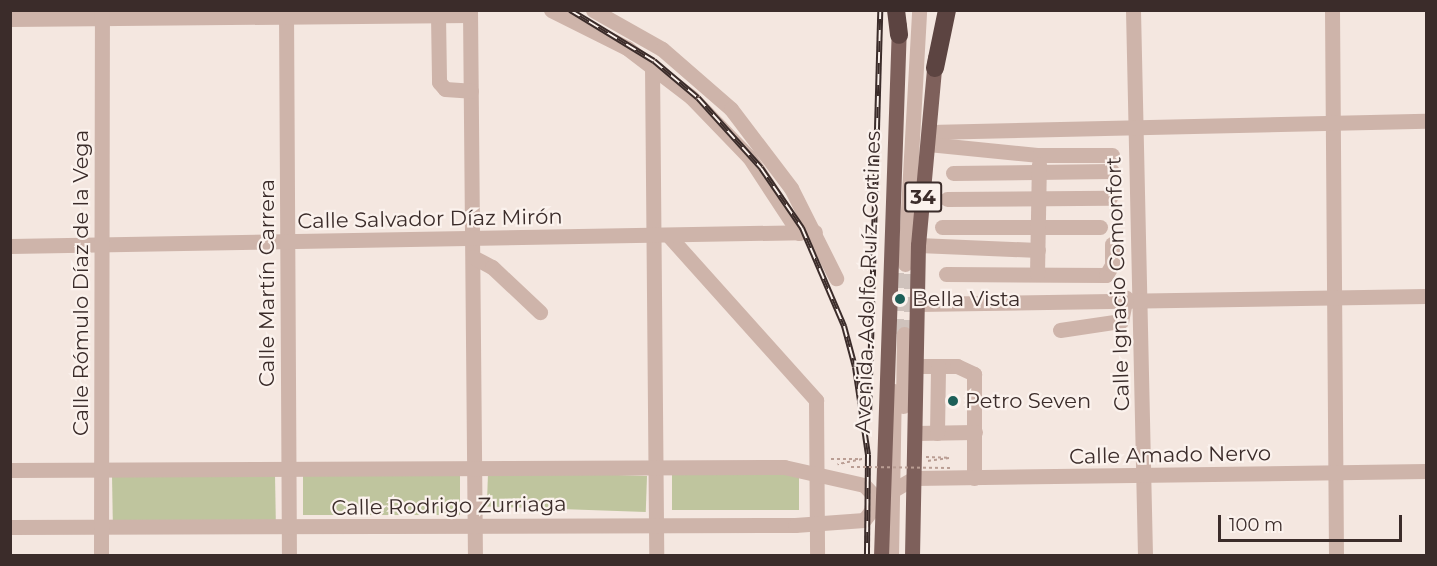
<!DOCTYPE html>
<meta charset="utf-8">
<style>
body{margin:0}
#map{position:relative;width:1437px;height:566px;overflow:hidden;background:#f4e7e0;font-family:Montserrat,sans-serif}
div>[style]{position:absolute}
.green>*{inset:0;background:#bfc59e;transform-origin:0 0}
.minor-tunnel>*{height:15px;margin-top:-7.5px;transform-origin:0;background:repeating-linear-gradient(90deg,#cfc2bc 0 15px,transparent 0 23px)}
.path>*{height:2px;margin-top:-1px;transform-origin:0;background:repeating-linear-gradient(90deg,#ba9e94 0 3px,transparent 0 6px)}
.minor>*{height:15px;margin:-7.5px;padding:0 7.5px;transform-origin:7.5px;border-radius:7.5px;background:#ceb4aa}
.major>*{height:15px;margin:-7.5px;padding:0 7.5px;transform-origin:7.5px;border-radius:7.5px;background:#7e605b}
.highway>*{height:18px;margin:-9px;padding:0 9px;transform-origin:9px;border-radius:9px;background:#5c4441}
.rail>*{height:6px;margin-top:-3px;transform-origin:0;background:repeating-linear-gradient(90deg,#fbf2ed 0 11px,#3b2c2a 0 22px);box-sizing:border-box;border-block:2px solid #3b2c2a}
.path-bridge>*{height:2px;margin-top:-1px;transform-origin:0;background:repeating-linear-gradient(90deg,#ba9e94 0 3px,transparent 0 6px)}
.dots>*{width:16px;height:16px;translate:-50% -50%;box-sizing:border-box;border:3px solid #fbf2ed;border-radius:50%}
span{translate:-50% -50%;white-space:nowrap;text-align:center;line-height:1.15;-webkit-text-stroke:4.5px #fbf2ed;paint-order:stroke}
.shield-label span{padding:2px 4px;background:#fbf2ed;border:2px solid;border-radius:4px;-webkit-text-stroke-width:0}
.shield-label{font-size:20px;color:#3b2c2a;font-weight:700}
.street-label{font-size:21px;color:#3b2c2a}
.poi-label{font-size:21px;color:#3b2c2a}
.left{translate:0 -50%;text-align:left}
.frame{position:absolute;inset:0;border:12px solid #3b2c2a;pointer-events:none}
.scale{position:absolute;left:1218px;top:515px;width:184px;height:27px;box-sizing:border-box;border:3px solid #3b2c2a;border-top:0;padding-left:8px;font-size:18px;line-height:21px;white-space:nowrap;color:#3b2c2a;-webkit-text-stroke:4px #fbf2ed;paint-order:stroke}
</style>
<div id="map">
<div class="green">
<i style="left:275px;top:474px;width:46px;height:163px;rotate:89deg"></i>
<i style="left:799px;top:474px;width:36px;height:127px;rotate:90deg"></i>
<i style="left:460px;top:476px;width:39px;height:157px;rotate:90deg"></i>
<i style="left:647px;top:476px;width:36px;height:159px;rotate:92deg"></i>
</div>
<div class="minor-tunnel">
<i style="left:904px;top:334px;width:70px;rotate:-89.2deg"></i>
</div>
<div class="path">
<i style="left:926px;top:457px;width:23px;rotate:2deg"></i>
<i style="left:949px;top:458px;width:22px;rotate:172deg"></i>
<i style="left:831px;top:459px;width:31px"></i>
<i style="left:862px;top:459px;width:25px;rotate:168deg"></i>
<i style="left:851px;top:467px;width:12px"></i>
</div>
<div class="minor">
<i style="left:286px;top:10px;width:546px;rotate:89.69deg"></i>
<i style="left:470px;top:10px;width:546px;rotate:89.48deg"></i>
<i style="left:551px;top:10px;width:85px;rotate:26.6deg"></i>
<i style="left:627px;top:48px;width:81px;rotate:37.4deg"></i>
<i style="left:691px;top:97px;width:83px;rotate:46deg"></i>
<i style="left:749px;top:157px;width:91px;rotate:56.7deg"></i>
<i style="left:593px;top:10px;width:79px;rotate:29.5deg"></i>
<i style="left:662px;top:49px;width:91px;rotate:41deg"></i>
<i style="left:731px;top:109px;width:99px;rotate:52.8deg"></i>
<i style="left:791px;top:188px;width:101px;rotate:63.4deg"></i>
<i style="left:1133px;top:10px;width:546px;rotate:88.74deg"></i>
<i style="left:1332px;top:10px;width:546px;rotate:89.58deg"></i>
<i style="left:438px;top:15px;width:67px;rotate:89.1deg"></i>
<i style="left:439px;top:82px;width:9px;rotate:49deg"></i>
<i style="left:445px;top:89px;width:26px;rotate:4deg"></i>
<i style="left:10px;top:19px;width:460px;rotate:-0.5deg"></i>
<i style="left:652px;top:65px;width:491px;rotate:89.5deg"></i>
<i style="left:929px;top:132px;width:497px;rotate:-1.3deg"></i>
<i style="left:928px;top:144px;width:112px;rotate:5.7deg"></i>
<i style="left:1039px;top:155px;width:73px"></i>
<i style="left:953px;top:173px;width:159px;rotate:-0.7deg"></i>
<i style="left:947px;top:199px;width:163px;rotate:-0.4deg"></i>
<i style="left:942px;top:227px;width:158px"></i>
<i style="left:668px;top:235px;width:222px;rotate:48.1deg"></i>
<i style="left:816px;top:400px;width:156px;rotate:89.6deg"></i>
<i style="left:918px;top:245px;width:120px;rotate:2.4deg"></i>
<i style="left:10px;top:246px;width:805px;rotate:-1deg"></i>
<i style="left:473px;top:257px;width:21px;rotate:28deg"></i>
<i style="left:492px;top:267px;width:66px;rotate:43.2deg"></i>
<i style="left:905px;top:264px;width:254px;rotate:-86.8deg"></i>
<i style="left:946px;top:274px;width:160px;rotate:0.4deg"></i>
<i style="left:1106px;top:275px;width:12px;rotate:-59deg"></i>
<i style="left:1112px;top:265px;width:21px;rotate:-90deg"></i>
<i style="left:1037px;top:274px;width:110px;rotate:-89deg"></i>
<i style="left:918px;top:304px;width:508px;rotate:-0.9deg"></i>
<i style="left:1060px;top:330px;width:62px;rotate:-8.4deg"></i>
<i style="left:1121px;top:321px;width:24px;rotate:-78deg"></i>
<i style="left:916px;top:366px;width:41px"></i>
<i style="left:957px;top:366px;width:19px;rotate:25deg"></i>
<i style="left:974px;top:374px;width:104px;rotate:90deg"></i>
<i style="left:903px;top:406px;width:72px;rotate:-89.2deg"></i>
<i style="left:915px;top:433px;width:60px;rotate:-1deg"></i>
<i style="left:937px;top:433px;width:67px;rotate:-89.1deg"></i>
<i style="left:10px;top:470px;width:774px;rotate:-0.22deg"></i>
<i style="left:784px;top:467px;width:82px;rotate:12.7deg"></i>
<i style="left:864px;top:485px;width:21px;rotate:47deg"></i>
<i style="left:10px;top:527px;width:785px;rotate:-0.15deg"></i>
<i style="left:795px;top:525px;width:69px;rotate:-4.1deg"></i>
<i style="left:864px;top:520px;width:31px;rotate:-52deg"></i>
<i style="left:883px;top:496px;width:36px;rotate:-30deg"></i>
<i style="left:914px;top:478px;width:512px;rotate:-0.78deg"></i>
<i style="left:101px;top:556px;width:546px;rotate:-89.9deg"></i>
<i style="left:891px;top:556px;width:165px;rotate:-89deg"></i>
</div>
<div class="major">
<i style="left:881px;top:556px;width:531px;rotate:-88.06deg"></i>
<i style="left:912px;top:556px;width:311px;rotate:-88.9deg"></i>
<i style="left:918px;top:245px;width:188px;rotate:-84.8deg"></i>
</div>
<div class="highway">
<i style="left:896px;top:10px;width:25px;rotate:83deg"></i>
<i style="left:935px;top:68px;width:59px;rotate:-78.3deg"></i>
</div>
<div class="rail">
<i style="left:570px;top:10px;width:98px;rotate:31.3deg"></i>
<i style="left:654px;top:61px;width:57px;rotate:40.1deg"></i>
<i style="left:698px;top:98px;width:94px;rotate:48deg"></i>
<i style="left:761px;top:168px;width:73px;rotate:55.7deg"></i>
<i style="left:802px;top:228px;width:107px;rotate:66.8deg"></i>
<i style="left:844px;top:326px;width:42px;rotate:75deg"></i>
<i style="left:855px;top:367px;width:89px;rotate:81.6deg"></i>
<i style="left:868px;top:455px;width:101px;rotate:90.6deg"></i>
<i style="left:869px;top:415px;width:405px;rotate:-88.4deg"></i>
</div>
<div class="path-bridge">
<i style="left:863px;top:467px;width:87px;rotate:0.7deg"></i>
</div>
<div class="dots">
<i style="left:900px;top:299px;background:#1d5f58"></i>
<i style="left:953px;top:401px;background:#1d5f58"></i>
</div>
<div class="shield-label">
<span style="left:923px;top:197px">34</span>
</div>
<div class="street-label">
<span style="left:430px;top:219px;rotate:-1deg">Calle Salvador Díaz Mirón</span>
<span style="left:868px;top:282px;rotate:-88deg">Avenida Adolfo Ruíz Cortines</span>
<span style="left:81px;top:283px;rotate:-90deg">Calle Rómulo Díaz de la Vega</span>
<span style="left:267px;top:283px;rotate:-90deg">Calle Martín Carrera</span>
<span style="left:1118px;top:284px;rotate:-92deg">Calle Ignacio Comonfort</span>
<span style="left:1170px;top:455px;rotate:-1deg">Calle Amado Nervo</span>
<span style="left:449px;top:506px;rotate:-1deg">Calle Rodrigo Zurriaga</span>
</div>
<div class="poi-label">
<span class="left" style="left:912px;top:299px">Bella Vista</span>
<span class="left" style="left:965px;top:401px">Petro Seven</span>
</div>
<div class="frame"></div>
<div class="scale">100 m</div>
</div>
